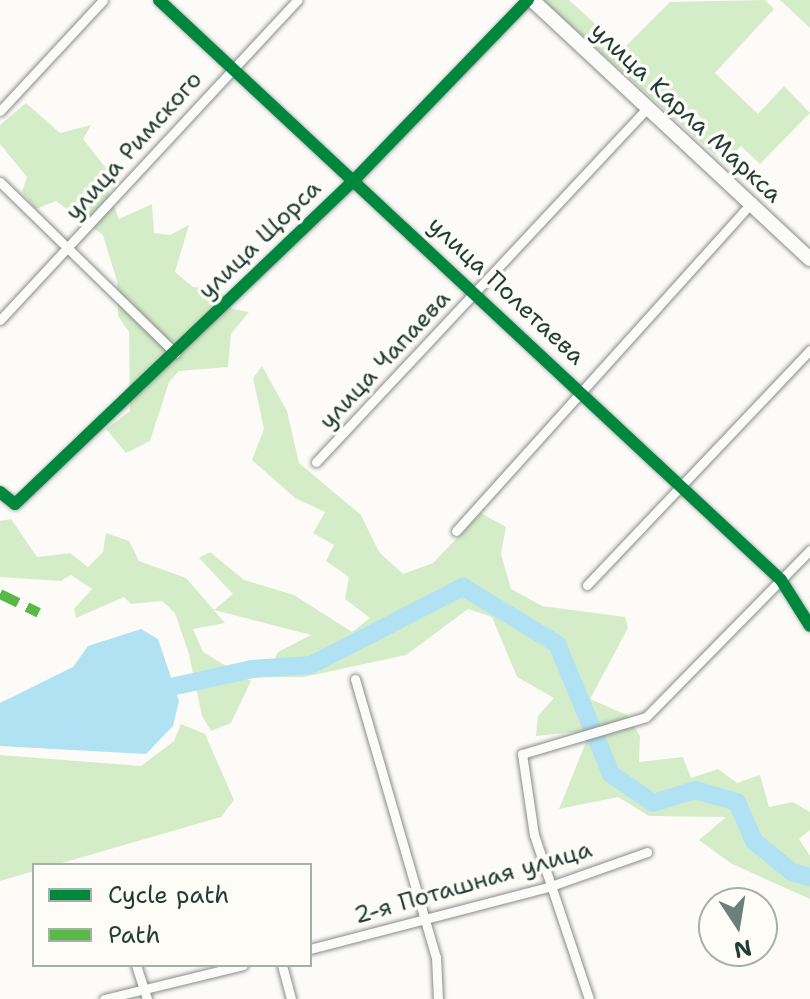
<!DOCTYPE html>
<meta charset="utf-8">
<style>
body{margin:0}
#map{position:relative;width:810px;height:999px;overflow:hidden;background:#fcfbf8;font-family:"Shantell Sans",sans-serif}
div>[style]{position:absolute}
.green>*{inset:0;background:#d4edc8}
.water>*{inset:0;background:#b0e2f4}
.river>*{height:18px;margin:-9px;padding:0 9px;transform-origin:9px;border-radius:9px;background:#b0e2f4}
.roads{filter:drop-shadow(0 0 2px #888d8a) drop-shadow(0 0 2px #888d8a)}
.minor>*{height:9px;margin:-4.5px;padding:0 4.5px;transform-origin:4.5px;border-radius:4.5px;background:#fbfbf9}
.secondary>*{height:14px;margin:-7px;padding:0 7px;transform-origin:7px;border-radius:7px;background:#fbfbf9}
.quiet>*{height:10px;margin-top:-5px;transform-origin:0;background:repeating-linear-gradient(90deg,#58b947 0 20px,transparent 0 30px)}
.cycleway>*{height:12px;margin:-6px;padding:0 6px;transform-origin:6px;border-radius:6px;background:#00873e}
span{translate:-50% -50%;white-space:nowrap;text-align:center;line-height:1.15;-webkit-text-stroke:7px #fdfcf7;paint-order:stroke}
.street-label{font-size:24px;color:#1f3d34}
.legend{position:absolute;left:32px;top:863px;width:280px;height:104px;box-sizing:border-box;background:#fdfcf7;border:2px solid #a4b0a9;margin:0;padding:10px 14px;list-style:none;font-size:24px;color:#1f3d34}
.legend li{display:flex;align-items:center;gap:16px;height:40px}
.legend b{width:40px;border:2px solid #a4b0a9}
.north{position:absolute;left:698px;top:887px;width:80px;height:80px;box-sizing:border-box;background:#fdfcf7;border:2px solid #a4b0a9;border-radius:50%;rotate:168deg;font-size:22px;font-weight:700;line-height:32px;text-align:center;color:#1f3d34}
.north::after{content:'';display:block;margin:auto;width:28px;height:36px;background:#6c8079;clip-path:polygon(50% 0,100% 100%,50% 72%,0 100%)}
</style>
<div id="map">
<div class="green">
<i style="clip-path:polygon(543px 0,569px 0,623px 49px,670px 2px,765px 0,774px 9px,715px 73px,758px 114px,784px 86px,810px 113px,760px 164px,741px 146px,725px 164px)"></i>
<i style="clip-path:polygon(780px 0,810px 0,810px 28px)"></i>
<i style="clip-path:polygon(26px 103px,60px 133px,91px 125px,83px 139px,117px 182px,108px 191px,119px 219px,152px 204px,154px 233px,170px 235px,189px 225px,175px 272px,193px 287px,219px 289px,232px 309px,249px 312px,231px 334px,228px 367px,179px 371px,169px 382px,150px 441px,126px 453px,106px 429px,130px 411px,129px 332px,118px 316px,117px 281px,103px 235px,56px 201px,36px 209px,22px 192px,27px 177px,0 144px,0 125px)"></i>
<i style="clip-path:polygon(262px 366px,287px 411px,299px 463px,361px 515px,379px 552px,403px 574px,433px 563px,481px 513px,506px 527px,501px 554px,511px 589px,542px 606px,625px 617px,628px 628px,590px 699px,627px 715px,640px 736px,639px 762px,683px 757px,691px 778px,718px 769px,737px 783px,760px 775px,769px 807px,793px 802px,810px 812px,810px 830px,799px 839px,810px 856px,810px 899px,732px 864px,699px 840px,726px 817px,649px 816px,618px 797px,559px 809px,586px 742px,574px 732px,536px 736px,538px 716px,554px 698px,517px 677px,492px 617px,468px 609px,406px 655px,304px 677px,265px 677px,278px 652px,311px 635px,214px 610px,233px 594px,199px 558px,210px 552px,244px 580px,294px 595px,352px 632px,370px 618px,345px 599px,349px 577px,326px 561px,334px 545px,313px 533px,325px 512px,295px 498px,252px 460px,264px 429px,253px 378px)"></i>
<i style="clip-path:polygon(11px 519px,37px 557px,70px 553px,88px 567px,103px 552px,106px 533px,129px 541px,139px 561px,186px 578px,225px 623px,193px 629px,203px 652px,251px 681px,231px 723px,211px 731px,202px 716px,189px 654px,175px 613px,162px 601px,131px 604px,124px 597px,76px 618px,74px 609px,92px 589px,71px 575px,61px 581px,0 577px,0 521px)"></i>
<i style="clip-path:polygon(181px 724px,205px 734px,234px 800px,221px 817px,0 881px,0 755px,141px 766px,174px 741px)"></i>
</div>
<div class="water">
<i style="clip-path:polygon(141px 629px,158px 639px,179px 701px,173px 726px,146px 754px,0 746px,0 703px,73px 667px,88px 646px)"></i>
</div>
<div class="river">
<i style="left:153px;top:691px;width:101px;rotate:-12.5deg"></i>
<i style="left:252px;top:669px;width:59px;rotate:-3.9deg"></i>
<i style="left:311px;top:665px;width:171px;rotate:-27.2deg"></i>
<i style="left:463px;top:587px;width:110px;rotate:31.2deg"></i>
<i style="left:557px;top:644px;width:141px;rotate:67.4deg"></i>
<i style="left:611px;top:774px;width:51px;rotate:34.6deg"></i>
<i style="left:653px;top:803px;width:44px;rotate:-17.2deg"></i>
<i style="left:695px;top:790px;width:44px;rotate:15.9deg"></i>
<i style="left:737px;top:802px;width:43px;rotate:66.4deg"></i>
<i style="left:754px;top:841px;width:49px;rotate:39.2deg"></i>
<i style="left:792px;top:872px;width:19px;rotate:16deg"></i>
</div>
<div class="roads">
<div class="minor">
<i style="left:159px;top:0;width:850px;rotate:43deg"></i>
<i style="left:781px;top:580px;width:54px;rotate:57.8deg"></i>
<i style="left:0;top:111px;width:151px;rotate:-47.1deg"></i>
<i style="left:0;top:182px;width:245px;rotate:44.3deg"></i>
<i style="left:0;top:320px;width:437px;rotate:-47.1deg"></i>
<i style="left:316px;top:462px;width:483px;rotate:-46.9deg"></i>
<i style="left:0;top:492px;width:19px;rotate:39deg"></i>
<i style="left:15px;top:504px;width:470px;rotate:-43.7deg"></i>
<i style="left:355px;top:179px;width:249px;rotate:-46deg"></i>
<i style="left:456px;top:531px;width:443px;rotate:-48deg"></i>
<i style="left:587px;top:585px;width:324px;rotate:-46.5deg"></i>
<i style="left:355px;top:679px;width:290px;rotate:73.8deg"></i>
<i style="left:436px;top:957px;width:42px;rotate:87.3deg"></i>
<i style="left:310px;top:949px;width:249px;rotate:-14.6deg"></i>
<i style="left:551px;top:886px;width:102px;rotate:-19.5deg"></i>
<i style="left:136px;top:965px;width:36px;rotate:72deg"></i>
<i style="left:282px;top:965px;width:35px;rotate:75deg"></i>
<i style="left:104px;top:999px;width:143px;rotate:-13.7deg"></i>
<i style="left:589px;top:999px;width:173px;rotate:-108.5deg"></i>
<i style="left:534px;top:835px;width:82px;rotate:-98.4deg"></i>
<i style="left:522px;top:754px;width:129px;rotate:-16.6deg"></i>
<i style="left:646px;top:717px;width:234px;rotate:-45.5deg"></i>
</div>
<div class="secondary">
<i style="left:532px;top:0;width:380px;rotate:43deg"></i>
</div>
</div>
<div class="quiet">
<i style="left:0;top:594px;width:43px;rotate:26deg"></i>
</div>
<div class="cycleway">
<i style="left:159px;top:0;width:850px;rotate:43deg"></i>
<i style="left:781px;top:580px;width:54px;rotate:57.8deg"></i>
<i style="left:0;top:492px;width:19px;rotate:39deg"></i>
<i style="left:15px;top:504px;width:470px;rotate:-43.7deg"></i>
<i style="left:355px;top:179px;width:249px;rotate:-46deg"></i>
</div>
<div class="street-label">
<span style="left:686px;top:113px;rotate:43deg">улица Карла Маркса</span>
<span style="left:134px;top:146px;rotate:-48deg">улица Римского</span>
<span style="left:260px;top:240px;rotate:-44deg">улица Щорса</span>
<span style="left:506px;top:291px;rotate:43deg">улица Полетаева</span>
<span style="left:385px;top:360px;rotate:-47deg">улица Чапаева</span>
<span style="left:473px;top:883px;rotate:-16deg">2-я Поташная улица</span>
</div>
<ul class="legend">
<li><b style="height:10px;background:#00873e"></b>Cycle path</li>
<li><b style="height:10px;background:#58b947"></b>Path</li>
</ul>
<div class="north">N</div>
</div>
